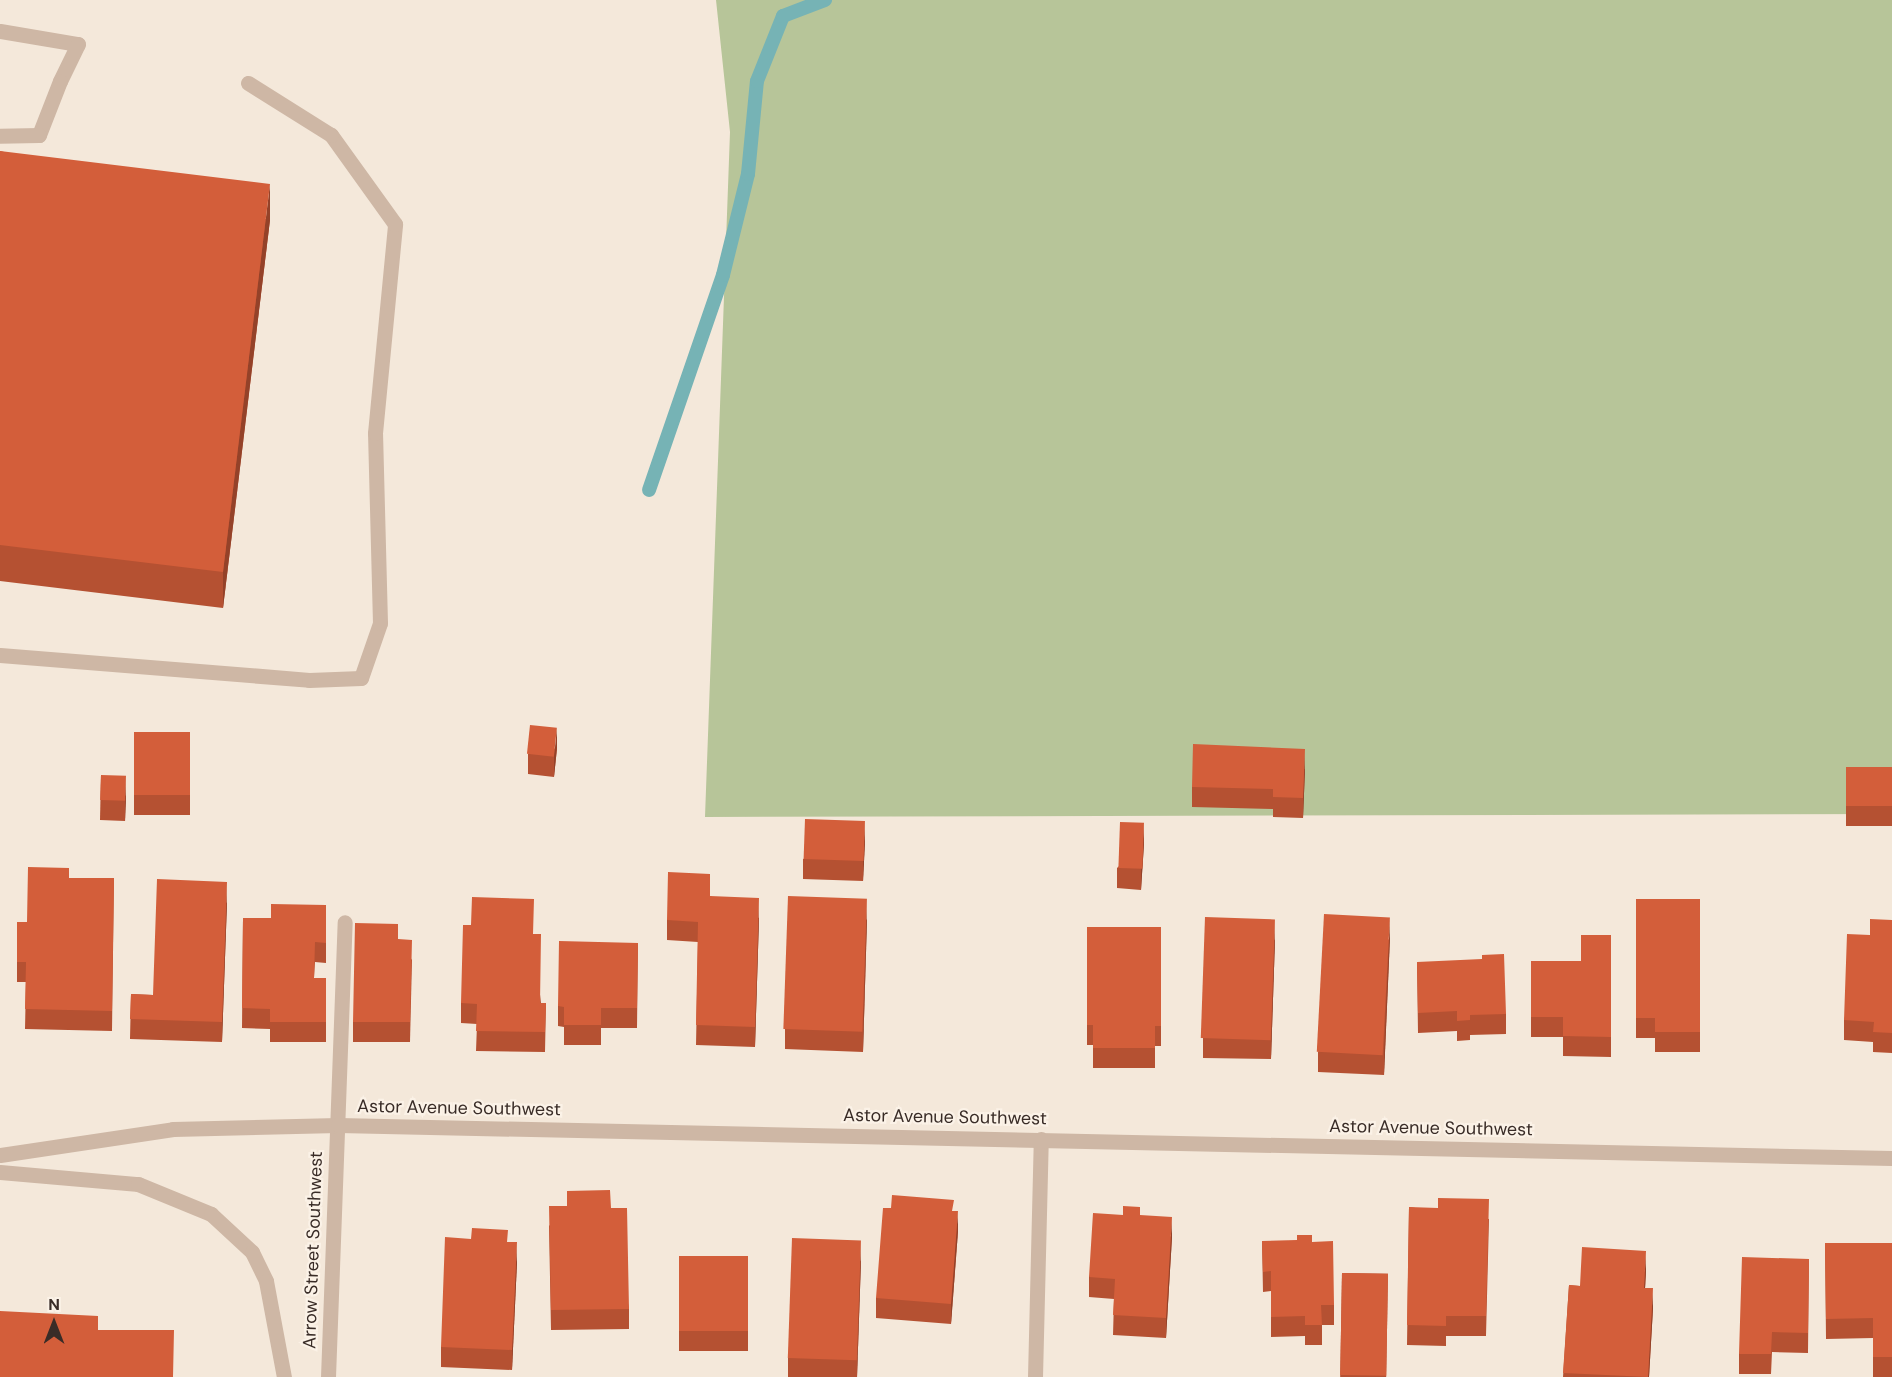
<!DOCTYPE html>
<style>
body{margin:0}
#map{position:relative;width:1892px;height:1377px;overflow:hidden;background:#f4e8da;font-family:"DM Sans",sans-serif}
div>[style]{position:absolute}
.green>*{inset:0;background:#b7c599}
.stream>*{height:14px;margin:-7px;padding:0 7px;transform-origin:7px;border-radius:7px;background:#76b3b5}
.service>*{height:15px;margin:-7.5px;padding:0 7.5px;transform-origin:7.5px;border-radius:7.5px;background:#ceb7a5}
.minor>*{height:15px;margin:-7.5px;padding:0 7.5px;transform-origin:7.5px;border-radius:7.5px;background:#ceb7a5}
.tertiary>*{height:15px;margin:-7.5px;padding:0 7.5px;transform-origin:7.5px;border-radius:7.5px;background:#ceb7a5}
.wall>*{inset:0;background:#b55132;transform-origin:0 0}
.shaded-wall>*{inset:0;background:#944229}
.building>*{inset:0;background:#d35e3a;transform-origin:0 0}
span{translate:-50% -50%;white-space:nowrap;text-align:center;line-height:1.15;-webkit-text-stroke:4.5px #fbf2e7;paint-order:stroke}
.street-label{font-size:18px;color:#392c27}
.north{position:absolute;left:24px;top:1293px;width:60px;height:60px;-webkit-text-stroke:4px #fbf2e7;paint-order:stroke;rotate:0deg;font-size:16px;font-weight:700;line-height:24px;text-align:center;color:#392c27}
.north::after{content:'';display:block;margin:auto;width:21px;height:27px;background:#392c27;clip-path:polygon(50% 0,100% 100%,50% 72%,0 100%)}
</style>
<div id="map">
<div class="green">
<i style="clip-path:polygon(716px 0,1892px 0,1892px 814px,705px 817px,730px 132px)"></i>
</div>
<div class="stream">
<i style="left:649px;top:490px;width:227px;rotate:-71deg"></i>
<i style="left:723px;top:275px;width:104px;rotate:-76.1deg"></i>
<i style="left:748px;top:174px;width:93px;rotate:-84.5deg"></i>
<i style="left:757px;top:81px;width:70px;rotate:-68.2deg"></i>
<i style="left:783px;top:16px;width:45px;rotate:-20.9deg"></i>
</div>
<div class="service">
<i style="left:0;top:31px;width:79px;rotate:9.5deg"></i>
<i style="left:78px;top:44px;width:41px;rotate:115.9deg"></i>
<i style="left:60px;top:81px;width:58px;rotate:111.3deg"></i>
<i style="left:39px;top:135px;width:39px;rotate:179deg"></i>
<i style="left:0;top:655px;width:310px;rotate:4.6deg"></i>
<i style="left:309px;top:680px;width:52px;rotate:-2.2deg"></i>
<i style="left:361px;top:678px;width:58px;rotate:-70.9deg"></i>
<i style="left:380px;top:623px;width:190px;rotate:-91.5deg"></i>
<i style="left:375px;top:433px;width:210px;rotate:-84.5deg"></i>
<i style="left:395px;top:224px;width:110px;rotate:-125.7deg"></i>
<i style="left:331px;top:135px;width:98px;rotate:-147.9deg"></i>
</div>
<div class="minor">
<i style="left:0;top:1172px;width:139px;rotate:5deg"></i>
<i style="left:138px;top:1184px;width:79px;rotate:22.3deg"></i>
<i style="left:211px;top:1214px;width:56px;rotate:42.8deg"></i>
<i style="left:252px;top:1252px;width:32px;rotate:64deg"></i>
<i style="left:266px;top:1281px;width:98px;rotate:79.4deg"></i>
<i style="left:328px;top:1377px;width:455px;rotate:-87.9deg"></i>
<i style="left:1035px;top:1377px;width:238px;rotate:-88.6deg"></i>
</div>
<div class="tertiary">
<i style="left:0;top:1155px;width:175px;rotate:-8.5deg"></i>
<i style="left:173px;top:1129px;width:165px;rotate:-1.4deg"></i>
<i style="left:338px;top:1125px;width:1554px;rotate:1.22deg"></i>
</div>
<div class="wall">
<i style="clip-path:polygon(0 151px,270px 220px,223px 608px,0 581px)"></i>
<i style="left:134px;top:732px;width:56px;height:83px"></i>
<i style="clip-path:polygon(557px 748px,554px 777px,528px 774px,528px 754px)"></i>
<i style="left:1846px;top:767px;width:46px;height:59px"></i>
<i style="clip-path:polygon(1305px 769px,1303px 818px,1273px 817px,1273px 809px,1192px 807px,1192px 787px)"></i>
<i style="clip-path:polygon(101px 775px,126px 796px,125px 821px,100px 820px)"></i>
<i style="clip-path:polygon(865px 841px,863px 881px,803px 879px,803px 859px)"></i>
<i style="clip-path:polygon(1144px 843px,1141px 890px,1117px 888px,1117px 868px)"></i>
<i style="clip-path:polygon(69px 878px,114px 878px,112px 1031px,25px 1029px,26px 982px,17px 982px,17px 922px,27px 922px)"></i>
<i style="clip-path:polygon(710px 896px,759px 918px,755px 1047px,696px 1045px,698px 942px,667px 940px,667px 920px)"></i>
<i style="clip-path:polygon(1636px 899px,1700px 899px,1700px 1052px,1655px 1052px,1655px 1038px,1636px 1038px)"></i>
<i style="clip-path:polygon(227px 902px,222px 1042px,130px 1039px,131px 994px,153px 995px)"></i>
<i style="clip-path:polygon(326px 905px,326px 963px,315px 962px,314px 978px,326px 978px,326px 1042px,270px 1042px,270px 1029px,242px 1028px,243px 918px,271px 918px)"></i>
<i style="clip-path:polygon(867px 919px,863px 1052px,785px 1049px,785px 1029px)"></i>
<i style="clip-path:polygon(1892px 920px,1892px 1053px,1873px 1052px,1873px 1042px,1844px 1040px,1844px 1020px,1870px 935px)"></i>
<i style="clip-path:polygon(1087px 927px,1161px 927px,1161px 1046px,1155px 1046px,1155px 1068px,1093px 1068px,1093px 1045px,1087px 1045px)"></i>
<i style="clip-path:polygon(533px 934px,541px 1003px,546px 1003px,545px 1052px,476px 1051px,477px 1024px,461px 1023px,461px 1003px)"></i>
<i style="clip-path:polygon(1611px 935px,1611px 1057px,1563px 1056px,1563px 1037px,1531px 1037px,1531px 961px,1581px 961px)"></i>
<i style="clip-path:polygon(1390px 937px,1384px 1075px,1318px 1072px,1318px 1052px)"></i>
<i style="clip-path:polygon(398px 939px,412px 960px,410px 1042px,353px 1042px,353px 1022px)"></i>
<i style="clip-path:polygon(1275px 939px,1271px 1059px,1203px 1058px,1203px 1038px)"></i>
<i style="clip-path:polygon(638px 943px,637px 1028px,601px 1028px,601px 1045px,564px 1045px,564px 1027px,558px 1026px,558px 1006px)"></i>
<i style="clip-path:polygon(1417px 962px,1506px 1014px,1506px 1034px,1470px 1035px,1470px 1040px,1457px 1041px,1457px 1031px,1418px 1033px)"></i>
<i style="clip-path:polygon(567px 1191px,611px 1208px,629px 1309px,629px 1329px,551px 1330px,549px 1226px,567px 1206px)"></i>
<i style="clip-path:polygon(1409px 1207px,1489px 1219px,1486px 1336px,1446px 1336px,1446px 1346px,1407px 1345px)"></i>
<i style="clip-path:polygon(954px 1211px,958px 1231px,951px 1324px,876px 1318px,876px 1298px)"></i>
<i style="clip-path:polygon(1123px 1215px,1172px 1237px,1166px 1338px,1113px 1335px,1114px 1299px,1089px 1297px,1089px 1277px)"></i>
<i style="clip-path:polygon(1262px 1241px,1312px 1242px,1334px 1305px,1334px 1325px,1322px 1325px,1322px 1345px,1305px 1345px,1305px 1336px,1271px 1337px,1271px 1291px,1263px 1292px)"></i>
<i style="clip-path:polygon(508px 1242px,517px 1262px,512px 1370px,441px 1367px,441px 1347px)"></i>
<i style="clip-path:polygon(1825px 1243px,1892px 1243px,1892px 1377px,1873px 1377px,1873px 1338px,1826px 1339px)"></i>
<i style="left:679px;top:1256px;width:69px;height:95px"></i>
<i style="clip-path:polygon(1809px 1259px,1808px 1353px,1772px 1352px,1771px 1374px,1739px 1374px,1739px 1354px)"></i>
<i style="clip-path:polygon(861px 1260px,857px 1377px,788px 1377px,788px 1358px)"></i>
<i style="clip-path:polygon(1646px 1271px,1645px 1288px,1653px 1308px,1649px 1377px,1563px 1377px,1569px 1285px,1580px 1286px)"></i>
<i style="left:1342px;top:1273px;width:46px;height:104px;rotate:1deg"></i>
</div>
<div class="shaded-wall">
<i style="clip-path:polygon(270px 184px,270px 220px,223px 608px,223px 572px)"></i>
<i style="clip-path:polygon(557px 728px,557px 748px,554px 777px,554px 757px)"></i>
<i style="clip-path:polygon(1305px 749px,1305px 769px,1303px 818px,1303px 798px)"></i>
<i style="clip-path:polygon(126px 776px,126px 796px,125px 821px,125px 801px)"></i>
<i style="clip-path:polygon(865px 821px,865px 841px,863px 881px,863px 861px)"></i>
<i style="clip-path:polygon(1144px 823px,1144px 843px,1141px 890px,1141px 870px)"></i>
<i style="clip-path:polygon(227px 882px,227px 902px,222px 1042px,222px 1022px)"></i>
<i style="clip-path:polygon(759px 898px,759px 918px,755px 1047px,755px 1027px)"></i>
<i style="clip-path:polygon(867px 899px,867px 919px,863px 1052px,863px 1032px)"></i>
<i style="clip-path:polygon(1390px 917px,1390px 937px,1384px 1075px,1384px 1055px)"></i>
<i style="clip-path:polygon(1275px 919px,1275px 939px,1271px 1059px,1271px 1039px)"></i>
<i style="clip-path:polygon(958px 1211px,958px 1231px,951px 1324px,951px 1304px)"></i>
<i style="clip-path:polygon(1172px 1217px,1172px 1237px,1166px 1338px,1166px 1318px)"></i>
<i style="clip-path:polygon(861px 1240px,861px 1260px,857px 1377px,857px 1361px)"></i>
<i style="clip-path:polygon(517px 1242px,517px 1262px,512px 1370px,512px 1350px)"></i>
<i style="clip-path:polygon(1646px 1251px,1646px 1271px,1644px 1308px,1644px 1288px)"></i>
<i style="clip-path:polygon(1653px 1288px,1653px 1308px,1649px 1377px,1648px 1377px)"></i>
</div>
<div class="building">
<i style="clip-path:polygon(0 151px,270px 184px,223px 572px,0 545px)"></i>
<i style="left:530px;top:725px;width:27px;height:29px;rotate:6deg"></i>
<i style="left:134px;top:732px;width:56px;height:63px"></i>
<i style="clip-path:polygon(1193px 744px,1305px 749px,1303px 798px,1273px 797px,1273px 789px,1192px 787px)"></i>
<i style="left:1846px;top:767px;width:46px;height:39px"></i>
<i style="left:101px;top:775px;width:25px;height:25px;rotate:2deg"></i>
<i style="left:805px;top:819px;width:60px;height:40px;rotate:2deg"></i>
<i style="left:1120px;top:822px;width:24px;height:46px;rotate:2deg"></i>
<i style="clip-path:polygon(28px 867px,69px 868px,69px 878px,114px 878px,112px 1011px,25px 1009px,26px 962px,17px 962px,17px 922px,27px 922px)"></i>
<i style="clip-path:polygon(668px 872px,710px 874px,710px 896px,759px 898px,755px 1027px,696px 1025px,698px 922px,667px 920px)"></i>
<i style="clip-path:polygon(157px 879px,227px 882px,222px 1022px,130px 1019px,131px 994px,153px 995px)"></i>
<i style="left:788px;top:896px;width:79px;height:133px;rotate:2deg"></i>
<i style="clip-path:polygon(472px 897px,534px 899px,533px 934px,541px 934px,540px 1003px,546px 1003px,545px 1032px,476px 1031px,477px 1004px,461px 1003px,463px 925px,471px 925px)"></i>
<i style="clip-path:polygon(1636px 899px,1700px 899px,1700px 1032px,1655px 1032px,1655px 1018px,1636px 1018px)"></i>
<i style="clip-path:polygon(271px 904px,326px 905px,326px 943px,315px 942px,314px 978px,326px 978px,326px 1022px,270px 1022px,270px 1009px,242px 1008px,243px 918px,271px 918px)"></i>
<i style="left:1324px;top:914px;width:66px;height:138px;rotate:3deg"></i>
<i style="left:1205px;top:917px;width:70px;height:121px;rotate:2deg"></i>
<i style="clip-path:polygon(1870px 919px,1892px 920px,1892px 1033px,1873px 1032px,1874px 1022px,1844px 1020px,1847px 934px,1870px 935px)"></i>
<i style="clip-path:polygon(355px 923px,398px 924px,398px 939px,412px 940px,410px 1022px,353px 1022px)"></i>
<i style="clip-path:polygon(1087px 927px,1161px 927px,1161px 1026px,1155px 1026px,1155px 1048px,1093px 1048px,1093px 1025px,1087px 1025px)"></i>
<i style="clip-path:polygon(1581px 935px,1611px 935px,1611px 1037px,1563px 1036px,1563px 1017px,1531px 1017px,1531px 961px,1581px 961px)"></i>
<i style="clip-path:polygon(559px 941px,638px 943px,637px 1008px,601px 1008px,601px 1025px,564px 1025px,564px 1007px,558px 1006px)"></i>
<i style="clip-path:polygon(1504px 954px,1506px 1014px,1470px 1015px,1470px 1020px,1457px 1021px,1457px 1011px,1418px 1013px,1417px 962px,1482px 959px,1482px 955px)"></i>
<i style="clip-path:polygon(610px 1190px,611px 1208px,627px 1208px,629px 1309px,551px 1310px,549px 1206px,567px 1206px,567px 1191px)"></i>
<i style="clip-path:polygon(892px 1195px,954px 1200px,952px 1211px,958px 1211px,951px 1304px,876px 1298px,883px 1208px,891px 1208px)"></i>
<i style="clip-path:polygon(1438px 1198px,1489px 1199px,1486px 1316px,1446px 1316px,1446px 1326px,1407px 1325px,1409px 1207px,1438px 1208px)"></i>
<i style="clip-path:polygon(1123px 1206px,1140px 1207px,1140px 1215px,1172px 1217px,1166px 1318px,1113px 1315px,1115px 1279px,1089px 1277px,1093px 1213px,1123px 1215px)"></i>
<i style="clip-path:polygon(472px 1228px,508px 1230px,507px 1242px,517px 1242px,512px 1350px,441px 1347px,445px 1237px,471px 1239px)"></i>
<i style="clip-path:polygon(1297px 1235px,1312px 1235px,1312px 1242px,1333px 1241px,1334px 1305px,1321px 1305px,1322px 1325px,1305px 1325px,1305px 1316px,1271px 1317px,1271px 1271px,1263px 1272px,1262px 1241px,1297px 1240px)"></i>
<i style="left:792px;top:1238px;width:69px;height:120px;rotate:2deg"></i>
<i style="clip-path:polygon(1825px 1243px,1892px 1243px,1892px 1357px,1873px 1357px,1873px 1318px,1826px 1319px)"></i>
<i style="clip-path:polygon(1582px 1247px,1646px 1251px,1644px 1288px,1653px 1288px,1648px 1377px,1563px 1373px,1569px 1285px,1580px 1286px)"></i>
<i style="left:679px;top:1256px;width:69px;height:75px"></i>
<i style="clip-path:polygon(1742px 1257px,1809px 1259px,1808px 1333px,1772px 1332px,1771px 1354px,1739px 1354px)"></i>
<i style="left:1342px;top:1273px;width:46px;height:102px;rotate:1deg"></i>
<i style="clip-path:polygon(0 1311px,98px 1316px,98px 1330px,174px 1330px,173px 1377px,0 1377px)"></i>
</div>
<div class="street-label">
<span style="left:459px;top:1108px;rotate:1deg">Astor Avenue Southwest</span>
<span style="left:945px;top:1117px;rotate:1deg">Astor Avenue Southwest</span>
<span style="left:1431px;top:1128px;rotate:1deg">Astor Avenue Southwest</span>
<span style="left:313px;top:1250px;rotate:-88deg">Arrow Street Southwest</span>
</div>
<div class="north">N</div>
</div>
